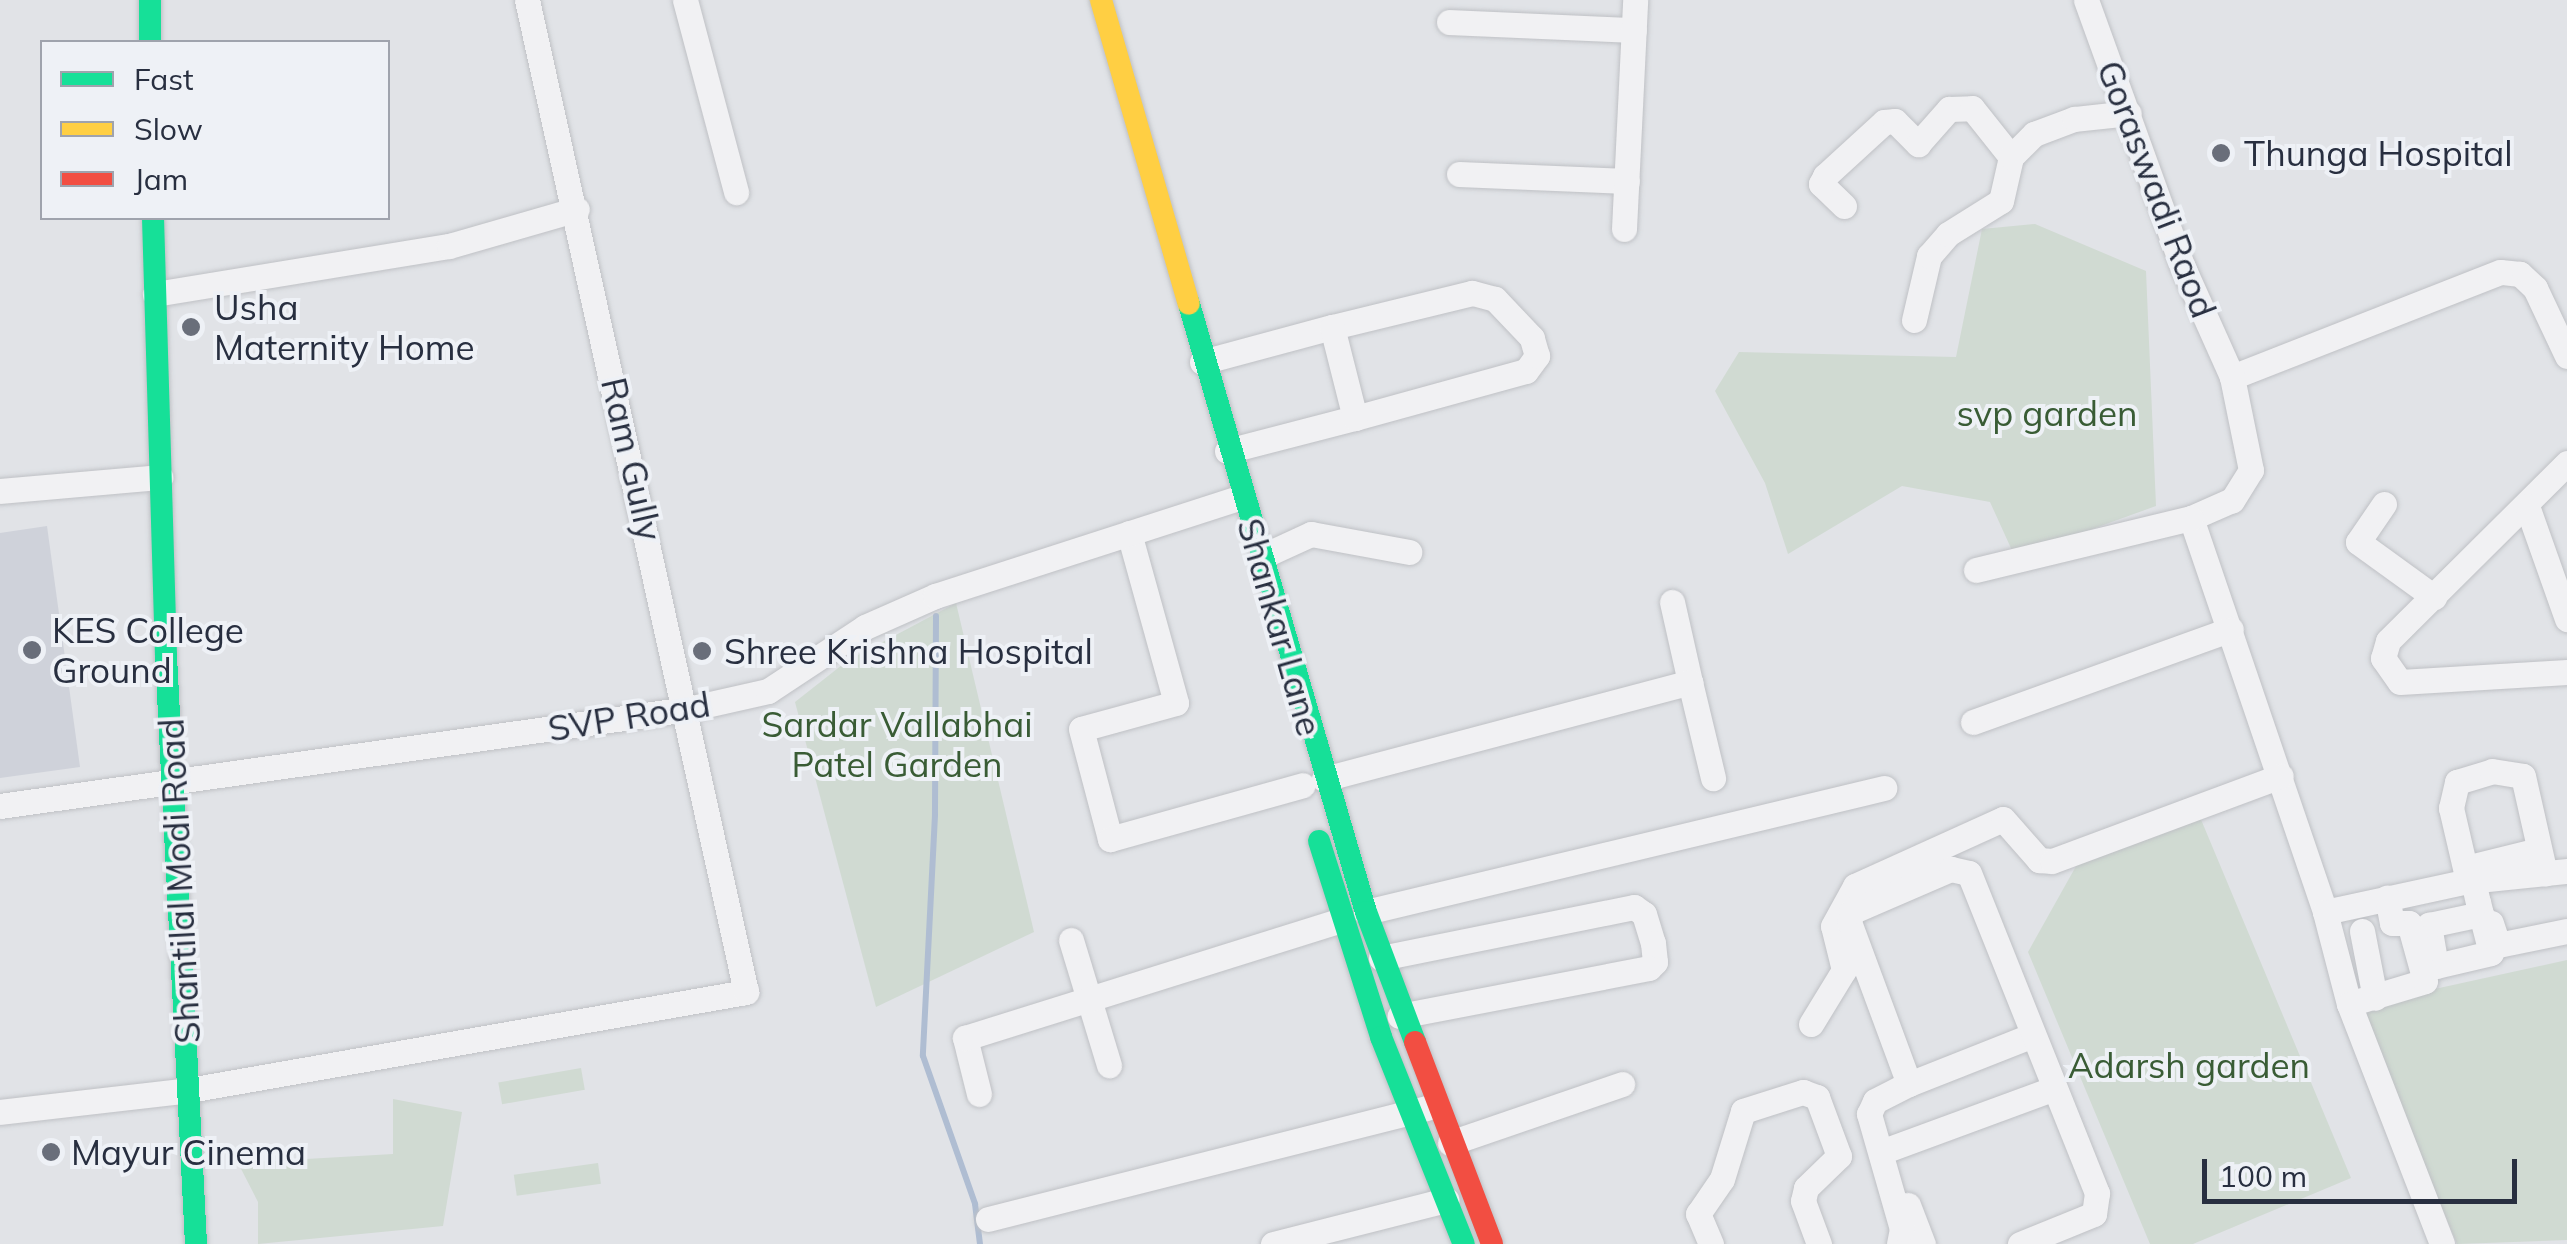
<!DOCTYPE html>
<style>
body{margin:0}
#map{position:relative;width:2567px;height:1244px;overflow:hidden;background:#e1e3e7;font-family:Mulish,sans-serif}
div>[style]{position:absolute}
.built>*{inset:0;background:#cfd2da}
.green>*{inset:0;background:#d0dad2;transform-origin:0 0}
.stream>*{height:6px;margin:-3px;padding:0 3px;transform-origin:3px;border-radius:3px;background:#afbdd2}
.roads{filter:drop-shadow(0 0 2px #bfc1c5) drop-shadow(0 0 2px #bfc1c5)}
.street>*{height:25px;margin:-12.5px;padding:0 12.5px;transform-origin:12.5px;border-radius:12.5px;background:#f1f1f3}
.fast>*{height:22px;margin:-11px;padding:0 11px;transform-origin:11px;border-radius:11px;background:#16e098}
.slow>*{height:22px;margin:-11px;padding:0 11px;transform-origin:11px;border-radius:11px;background:#ffcf43}
.jam>*{height:22px;margin:-11px;padding:0 11px;transform-origin:11px;border-radius:11px;background:#f24e42}
.dots>*{width:28px;height:28px;translate:-50% -50%;box-sizing:border-box;border:5px solid #eef1f6;border-radius:50%}
span{translate:-50% -50%;white-space:nowrap;text-align:center;line-height:1.15;-webkit-text-stroke:8px #eef1f6;paint-order:stroke}
.poi-label{font-size:35px;color:#282f40}
.left{translate:0 -50%;text-align:left}
.street-label{font-size:35px;color:#282f40}
.park-label{font-size:35px;color:#395c35}
.legend{position:absolute;left:40px;top:40px;width:350px;height:180px;box-sizing:border-box;background:#eef1f6;border:2px solid #9fa3ad;margin:0;padding:12px 18px;list-style:none;font-size:30px;color:#282f40}
.legend li{display:flex;align-items:center;gap:20px;height:50px}
.legend b{width:50px;border:2px solid #9fa3ad}
.scale{position:absolute;left:2202px;top:1159px;width:315px;height:45px;box-sizing:border-box;border:5px solid #282f40;border-top:0;padding-left:12px;font-size:30px;line-height:35px;white-space:nowrap;color:#282f40;-webkit-text-stroke:8px #eef1f6;paint-order:stroke}
</style>
<div id="map">
<div class="built">
<i style="clip-path:polygon(47px 526px,80px 767px,0 778px,0 533px)"></i>
</div>
<div class="green">
<i style="clip-path:polygon(2035px 224px,2146px 271px,2156px 506px,2015px 557px,1990px 502px,1902px 486px,1788px 554px,1765px 483px,1715px 391px,1739px 352px,1956px 357px,1982px 229px)"></i>
<i style="clip-path:polygon(956px 603px,1034px 932px,876px 1007px,795px 702px,847px 661px)"></i>
<i style="clip-path:polygon(2197px 810px,2351px 1178px,2193px 1244px,2150px 1244px,2028px 952px,2080px 859px)"></i>
<i style="clip-path:polygon(2567px 960px,2567px 1240px,2457px 1244px,2357px 1006px)"></i>
<i style="left:581px;top:1068px;width:22px;height:84px;rotate:80deg"></i>
<i style="clip-path:polygon(393px 1099px,462px 1112px,443px 1226px,258px 1244px,258px 1202px,238px 1163px,393px 1154px)"></i>
<i style="left:598px;top:1163px;width:21px;height:85px;rotate:82deg"></i>
</div>
<div class="stream">
<i style="left:936px;top:616px;width:199px;rotate:90.3deg"></i>
<i style="left:935px;top:815px;width:241px;rotate:92.9deg"></i>
<i style="left:923px;top:1056px;width:157px;rotate:70.6deg"></i>
<i style="left:975px;top:1204px;width:40px;rotate:82.9deg"></i>
</div>
<div class="roads">
<div class="street">
<i style="left:685px;top:0;width:199px;rotate:75.1deg"></i>
<i style="left:2086px;top:0;width:282px;rotate:70.1deg"></i>
<i style="left:2182px;top:265px;width:123px;rotate:65.9deg"></i>
<i style="left:1449px;top:22px;width:185px;rotate:2.5deg"></i>
<i style="left:1459px;top:174px;width:168px;rotate:2.4deg"></i>
<i style="left:1844px;top:206px;width:32px;rotate:-136deg"></i>
<i style="left:1821px;top:184px;width:9px;rotate:-63deg"></i>
<i style="left:1825px;top:176px;width:80px;rotate:-42.5deg"></i>
<i style="left:1884px;top:122px;width:11px;rotate:-5deg"></i>
<i style="left:1895px;top:121px;width:33px;rotate:45deg"></i>
<i style="left:1918px;top:144px;width:47px;rotate:-48.5deg"></i>
<i style="left:1949px;top:109px;width:23px;rotate:-2deg"></i>
<i style="left:1972px;top:108px;width:63px;rotate:51.5deg"></i>
<i style="left:1624px;top:229px;width:229px;rotate:-87.2deg"></i>
<i style="left:155px;top:294px;width:298px;rotate:-9.3deg"></i>
<i style="left:449px;top:246px;width:133px;rotate:-16.1deg"></i>
<i style="left:1914px;top:320px;width:66px;rotate:-76.8deg"></i>
<i style="left:1929px;top:256px;width:29px;rotate:-49deg"></i>
<i style="left:1948px;top:234px;width:62px;rotate:-31.9deg"></i>
<i style="left:2001px;top:201px;width:45px;rotate:-77.2deg"></i>
<i style="left:2011px;top:157px;width:33px;rotate:-45deg"></i>
<i style="left:2034px;top:134px;width:43px;rotate:-20.6deg"></i>
<i style="left:2074px;top:119px;width:55px;rotate:-6.2deg"></i>
<i style="left:2567px;top:356px;width:75px;rotate:-115.2deg"></i>
<i style="left:2535px;top:288px;width:21px;rotate:-137deg"></i>
<i style="left:2520px;top:274px;width:20px;rotate:-174deg"></i>
<i style="left:2500px;top:272px;width:288px;rotate:158.6deg"></i>
<i style="left:2232px;top:377px;width:95px;rotate:78.5deg"></i>
<i style="left:2251px;top:470px;width:36px;rotate:122deg"></i>
<i style="left:2232px;top:500px;width:45px;rotate:156.3deg"></i>
<i style="left:2191px;top:518px;width:416px;rotate:71.2deg"></i>
<i style="left:2325px;top:912px;width:146px;rotate:-12.2deg"></i>
<i style="left:2468px;top:881px;width:100px;rotate:-5.8deg"></i>
<i style="left:1202px;top:362px;width:135px;rotate:-15.1deg"></i>
<i style="left:1227px;top:451px;width:132px;rotate:-14.5deg"></i>
<i style="left:1355px;top:418px;width:177px;rotate:-15.4deg"></i>
<i style="left:1526px;top:371px;width:19px;rotate:-54deg"></i>
<i style="left:1537px;top:356px;width:19px;rotate:-106deg"></i>
<i style="left:1532px;top:338px;width:54px;rotate:-133.5deg"></i>
<i style="left:1495px;top:299px;width:24px;rotate:-165deg"></i>
<i style="left:1472px;top:293px;width:144px;rotate:166.3deg"></i>
<i style="left:1332px;top:327px;width:94px;rotate:75.8deg"></i>
<i style="left:2567px;top:463px;width:252px;rotate:135.2deg"></i>
<i style="left:2388px;top:641px;width:18px;rotate:106deg"></i>
<i style="left:2383px;top:658px;width:29px;rotate:55deg"></i>
<i style="left:2400px;top:682px;width:167px;rotate:-3.4deg"></i>
<i style="left:0;top:491px;width:161px;rotate:-5deg"></i>
<i style="left:2384px;top:504px;width:46px;rotate:124.4deg"></i>
<i style="left:2358px;top:542px;width:94px;rotate:35.9deg"></i>
<i style="left:2527px;top:506px;width:120px;rotate:70.5deg"></i>
<i style="left:1129px;top:533px;width:176px;rotate:74.5deg"></i>
<i style="left:1176px;top:703px;width:98px;rotate:164.7deg"></i>
<i style="left:1081px;top:729px;width:114px;rotate:75.2deg"></i>
<i style="left:1110px;top:839px;width:200px;rotate:-15.6deg"></i>
<i style="left:1263px;top:556px;width:53px;rotate:-24.6deg"></i>
<i style="left:1311px;top:534px;width:100px;rotate:10.4deg"></i>
<i style="left:1976px;top:570px;width:221px;rotate:-13.6deg"></i>
<i style="left:1672px;top:602px;width:82px;rotate:77.3deg"></i>
<i style="left:1973px;top:722px;width:274px;rotate:-19.8deg"></i>
<i style="left:1324px;top:779px;width:379px;rotate:-14.8deg"></i>
<i style="left:1690px;top:682px;width:99px;rotate:76.5deg"></i>
<i style="left:0;top:806px;width:695px;rotate:-8.03deg"></i>
<i style="left:688px;top:709px;width:82px;rotate:-12.7deg"></i>
<i style="left:768px;top:691px;width:116px;rotate:-33.4deg"></i>
<i style="left:865px;top:627px;width:77px;rotate:-23.9deg"></i>
<i style="left:935px;top:596px;width:323px;rotate:-17.9deg"></i>
<i style="left:2466px;top:868px;width:75px;rotate:-13.9deg"></i>
<i style="left:2468px;top:881px;width:75px;rotate:-103.1deg"></i>
<i style="left:2451px;top:808px;width:27px;rotate:-77deg"></i>
<i style="left:2457px;top:782px;width:37px;rotate:-17deg"></i>
<i style="left:2492px;top:771px;width:31px;rotate:9deg"></i>
<i style="left:2523px;top:776px;width:100px;rotate:77.3deg"></i>
<i style="left:2473px;top:881px;width:22px;rotate:77deg"></i>
<i style="left:2478px;top:902px;width:12px;rotate:76deg"></i>
<i style="left:2481px;top:914px;width:40px;rotate:75.6deg"></i>
<i style="left:2491px;top:953px;width:57px;rotate:166.7deg"></i>
<i style="left:2436px;top:966px;width:42px;rotate:-99.7deg"></i>
<i style="left:2429px;top:925px;width:53px;rotate:-11.9deg"></i>
<i style="left:1366px;top:912px;width:533px;rotate:-13.46deg"></i>
<i style="left:2325px;top:912px;width:95px;rotate:75.4deg"></i>
<i style="left:2349px;top:1004px;width:257px;rotate:68.8deg"></i>
<i style="left:2491px;top:923px;width:23px;rotate:72deg"></i>
<i style="left:2498px;top:945px;width:70px;rotate:-11.5deg"></i>
<i style="left:2362px;top:931px;width:68px;rotate:79deg"></i>
<i style="left:1071px;top:940px;width:131px;rotate:73.1deg"></i>
<i style="left:1381px;top:958px;width:258px;rotate:-11.4deg"></i>
<i style="left:1634px;top:907px;width:12px;rotate:35deg"></i>
<i style="left:1644px;top:914px;width:30px;rotate:73deg"></i>
<i style="left:1653px;top:943px;width:19px;rotate:84deg"></i>
<i style="left:1655px;top:962px;width:8px;rotate:135deg"></i>
<i style="left:1649px;top:968px;width:254px;rotate:169.1deg"></i>
<i style="left:2349px;top:1004px;width:79px;rotate:-16.8deg"></i>
<i style="left:2425px;top:981px;width:60px;rotate:-105.4deg"></i>
<i style="left:2409px;top:923px;width:17px;rotate:180deg"></i>
<i style="left:2392px;top:923px;width:26px;rotate:-101deg"></i>
<i style="left:1811px;top:1024px;width:63px;rotate:-58.6deg"></i>
<i style="left:1844px;top:970px;width:45px;rotate:-104deg"></i>
<i style="left:1833px;top:926px;width:46px;rotate:-61.2deg"></i>
<i style="left:1855px;top:886px;width:162px;rotate:-24.4deg"></i>
<i style="left:2003px;top:819px;width:55px;rotate:48.7deg"></i>
<i style="left:2039px;top:860px;width:13px;rotate:4deg"></i>
<i style="left:2052px;top:861px;width:244px;rotate:-20.4deg"></i>
<i style="left:1909px;top:1084px;width:133px;rotate:-21.6deg"></i>
<i style="left:979px;top:1094px;width:58px;rotate:-104deg"></i>
<i style="left:965px;top:1038px;width:395px;rotate:-17.4deg"></i>
<i style="left:0;top:1112px;width:190px;rotate:-6.6deg"></i>
<i style="left:189px;top:1090px;width:566px;rotate:-9.98deg"></i>
<i style="left:746px;top:992px;width:1016px;rotate:-102.45deg"></i>
<i style="left:1450px;top:1143px;width:182px;rotate:-18.9deg"></i>
<i style="left:1881px;top:1152px;width:185px;rotate:-20.2deg"></i>
<i style="left:1908px;top:1205px;width:42px;rotate:69deg"></i>
<i style="left:988px;top:1219px;width:452px;rotate:-14.2deg"></i>
<i style="left:1273px;top:1244px;width:179px;rotate:-14.3deg"></i>
<i style="left:1711px;top:1244px;width:33px;rotate:-113deg"></i>
<i style="left:1698px;top:1214px;width:42px;rotate:-55.6deg"></i>
<i style="left:1722px;top:1179px;width:71px;rotate:-72.8deg"></i>
<i style="left:1743px;top:1111px;width:63px;rotate:-17.6deg"></i>
<i style="left:1803px;top:1092px;width:15px;rotate:20deg"></i>
<i style="left:1817px;top:1097px;width:63px;rotate:69.6deg"></i>
<i style="left:1839px;top:1156px;width:46px;rotate:135.9deg"></i>
<i style="left:1806px;top:1188px;width:13px;rotate:103deg"></i>
<i style="left:1803px;top:1201px;width:46px;rotate:69.6deg"></i>
<i style="left:1899px;top:1244px;width:15px;rotate:-79deg"></i>
<i style="left:1902px;top:1229px;width:120px;rotate:-106deg"></i>
<i style="left:1869px;top:1114px;width:14px;rotate:-65deg"></i>
<i style="left:1875px;top:1101px;width:38px;rotate:-27deg"></i>
<i style="left:1909px;top:1084px;width:173px;rotate:-110.3deg"></i>
<i style="left:1849px;top:922px;width:10px;rotate:-79deg"></i>
<i style="left:1851px;top:912px;width:109px;rotate:-23.3deg"></i>
<i style="left:1951px;top:869px;width:18px;rotate:13deg"></i>
<i style="left:1969px;top:873px;width:345px;rotate:68.2deg"></i>
<i style="left:2097px;top:1193px;width:21px;rotate:98deg"></i>
<i style="left:2094px;top:1214px;width:80px;rotate:157.9deg"></i>
</div>
<div class="fast">
<i style="left:150px;top:0;width:42px;rotate:90deg"></i>
<i style="left:153px;top:218px;width:438px;rotate:88.3deg"></i>
<i style="left:166px;top:656px;width:589px;rotate:87.08deg"></i>
<i style="left:1189px;top:304px;width:633px;rotate:73.77deg"></i>
<i style="left:1366px;top:912px;width:139px;rotate:69.3deg"></i>
<i style="left:1319px;top:841px;width:206px;rotate:72.4deg"></i>
<i style="left:1381px;top:1037px;width:223px;rotate:68.2deg"></i>
</div>
<div class="slow">
<i style="left:1101px;top:0;width:316px;rotate:73.9deg"></i>
</div>
<div class="jam">
<i style="left:1415px;top:1042px;width:216px;rotate:69.1deg"></i>
</div>
</div>
<div class="dots">
<i style="left:2221px;top:153px;background:#696e7a"></i>
<i style="left:191px;top:327px;background:#696e7a"></i>
<i style="left:32px;top:650px;background:#696e7a"></i>
<i style="left:702px;top:651px;background:#696e7a"></i>
<i style="left:51px;top:1152px;background:#696e7a"></i>
</div>
<div class="poi-label">
<span class="left" style="left:2244px;top:153px">Thunga Hospital</span>
<span class="left" style="left:214px;top:327px">Usha<br>Maternity Home</span>
<span class="left" style="left:52px;top:650px">KES College<br>Ground</span>
<span class="left" style="left:724px;top:651px">Shree Krishna Hospital</span>
<span class="left" style="left:71px;top:1152px">Mayur Cinema</span>
</div>
<div class="street-label">
<span style="left:2157px;top:189px;rotate:69deg">Goraswadi Raod</span>
<span style="left:632px;top:459px;rotate:77deg">Ram Gully</span>
<span style="left:1280px;top:627px;rotate:74deg">Shankar Lane</span>
<span style="left:629px;top:716px;rotate:-9deg">SVP Road</span>
<span style="left:179px;top:881px;rotate:-93deg">Shantilal Modi Road</span>
</div>
<div class="park-label">
<span style="left:2047px;top:413px">svp garden</span>
<span style="left:897px;top:744px">Sardar Vallabhai<br>Patel Garden</span>
<span style="left:2189px;top:1065px">Adarsh garden</span>
</div>
<ul class="legend">
<li><b style="height:12px;background:#16e098"></b>Fast</li>
<li><b style="height:12px;background:#ffcf43"></b>Slow</li>
<li><b style="height:12px;background:#f24e42"></b>Jam</li>
</ul>
<div class="scale">100 m</div>
</div>
